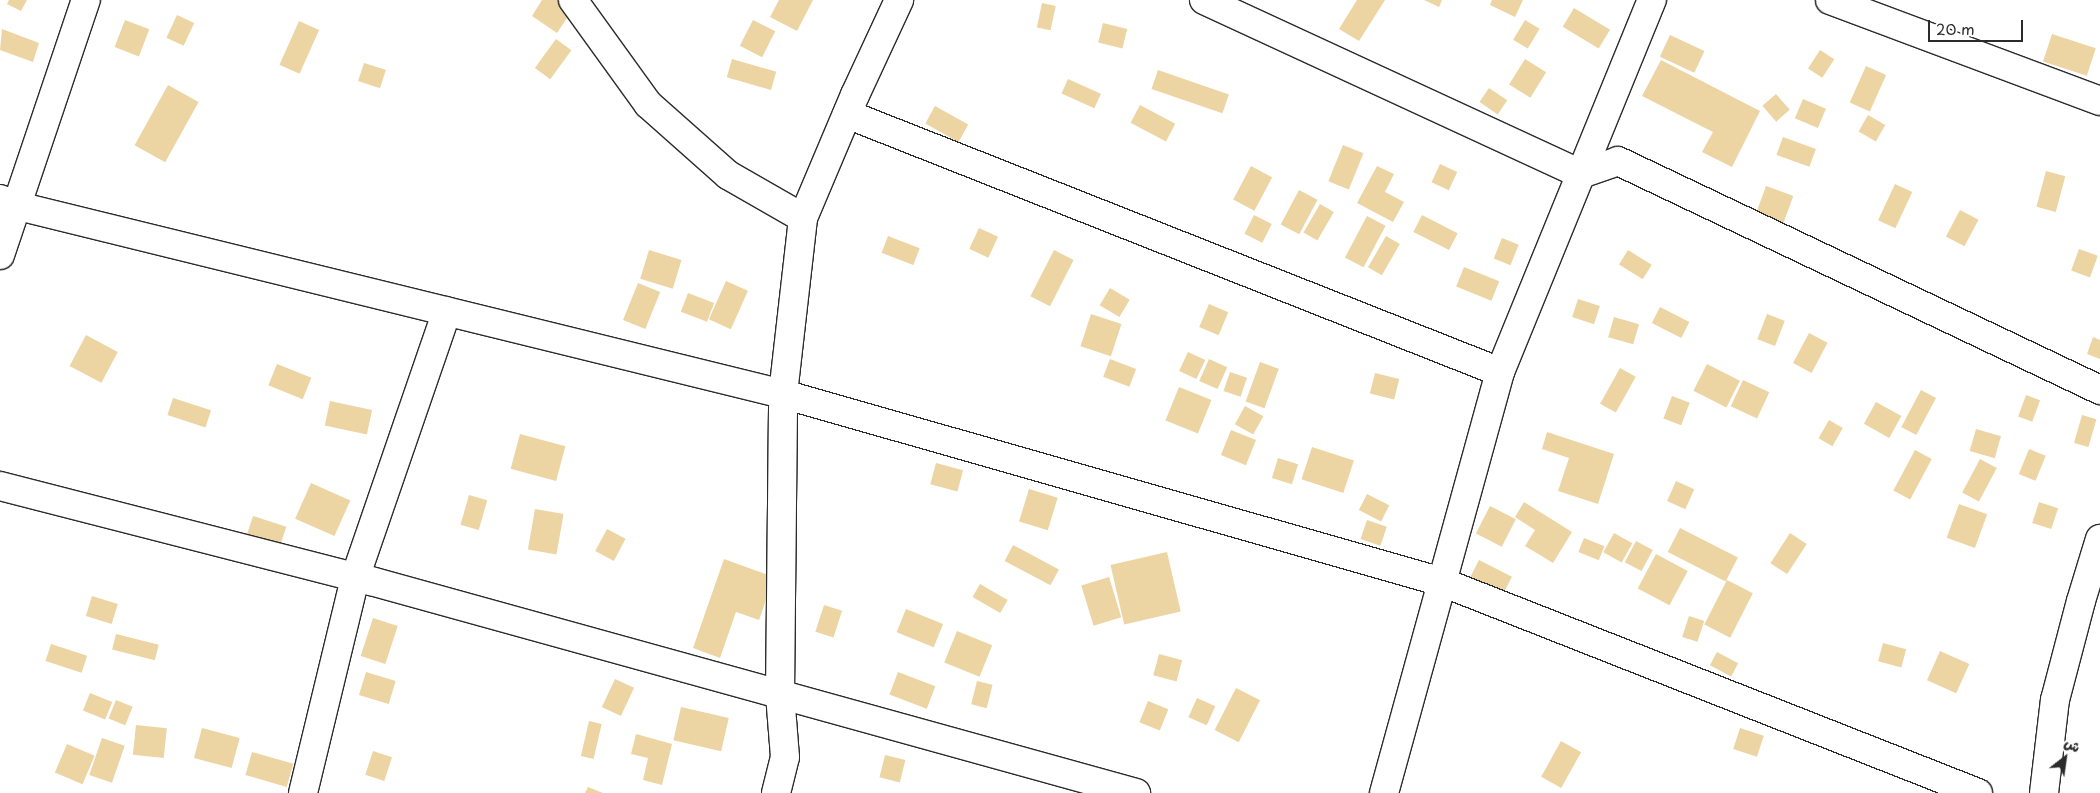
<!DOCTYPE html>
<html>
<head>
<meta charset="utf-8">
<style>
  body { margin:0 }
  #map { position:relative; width:2100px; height:793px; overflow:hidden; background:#fff; font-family:"Playpen Sans","Playpen Sans Arabic",sans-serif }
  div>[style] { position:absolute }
  .building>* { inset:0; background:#edd4a3; transform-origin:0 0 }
  .roads { filter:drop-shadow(1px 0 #2b2b2b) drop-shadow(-1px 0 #2b2b2b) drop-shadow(0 1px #2b2b2b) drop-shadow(0 -1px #2b2b2b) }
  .minor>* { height:28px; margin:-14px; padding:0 14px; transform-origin:14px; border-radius:14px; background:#fff }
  span { translate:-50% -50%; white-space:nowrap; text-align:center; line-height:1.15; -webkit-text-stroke:5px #fff; paint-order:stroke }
  .north { position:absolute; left:2040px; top:733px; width:50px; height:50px; -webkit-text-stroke:4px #fff; paint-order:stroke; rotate:30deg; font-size:14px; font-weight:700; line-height:20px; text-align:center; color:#2b2b2b }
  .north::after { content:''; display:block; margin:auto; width:18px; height:22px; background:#2b2b2b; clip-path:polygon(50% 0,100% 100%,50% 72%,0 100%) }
  .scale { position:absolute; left:1928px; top:20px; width:95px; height:22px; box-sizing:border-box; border:2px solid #2b2b2b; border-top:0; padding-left:6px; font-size:15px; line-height:18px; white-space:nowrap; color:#2b2b2b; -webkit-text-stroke:4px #fff; paint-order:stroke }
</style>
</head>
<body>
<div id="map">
  <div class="building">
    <div style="clip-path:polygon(9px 0,27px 0,21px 11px,7px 4px)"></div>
    <div style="clip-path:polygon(542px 0,560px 0,573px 9px,557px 33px,532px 16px)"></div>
    <div style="clip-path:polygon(779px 0,813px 0,797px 31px,770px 17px)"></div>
    <div style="clip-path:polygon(1357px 0,1385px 0,1359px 41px,1339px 29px)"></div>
    <div style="clip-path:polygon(1424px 0,1442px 0,1439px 7px)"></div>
    <div style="clip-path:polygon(1492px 0,1523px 0,1515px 17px,1490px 5px)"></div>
    <div style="left:1042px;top:3px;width:14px;height:25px;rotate:12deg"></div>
    <div style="left:1574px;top:8px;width:42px;height:22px;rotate:31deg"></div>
    <div style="left:177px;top:15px;width:19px;height:25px;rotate:25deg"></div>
    <div style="left:125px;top:20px;width:26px;height:29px;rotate:21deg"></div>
    <div style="left:753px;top:20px;width:25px;height:29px;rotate:27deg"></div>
    <div style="left:1525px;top:20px;width:17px;height:23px;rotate:31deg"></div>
    <div style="left:299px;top:21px;width:22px;height:48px;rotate:24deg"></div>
    <div style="left:1103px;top:23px;width:25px;height:20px;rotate:14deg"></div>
    <div style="clip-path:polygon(2px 29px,39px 43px,33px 62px,0 50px)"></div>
    <div style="left:2052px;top:34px;width:46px;height:29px;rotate:18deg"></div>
    <div style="left:1670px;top:35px;width:38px;height:24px;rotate:25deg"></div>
    <div style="left:556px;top:39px;width:19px;height:36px;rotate:36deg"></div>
    <div style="left:1820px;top:50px;width:17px;height:22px;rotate:33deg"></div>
    <div style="left:732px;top:59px;width:46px;height:19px;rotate:16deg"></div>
    <div style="left:1525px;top:59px;width:25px;height:30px;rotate:32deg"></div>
    <div style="clip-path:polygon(1661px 60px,1760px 111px,1732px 167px,1702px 152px,1713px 132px,1642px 96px)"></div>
    <div style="left:364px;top:63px;width:23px;height:19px;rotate:18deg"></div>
    <div style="left:1866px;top:66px;width:22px;height:40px;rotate:24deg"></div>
    <div style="left:1158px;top:70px;width:75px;height:20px;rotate:19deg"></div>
    <div style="left:1068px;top:79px;width:36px;height:16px;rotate:24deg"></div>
    <div style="left:168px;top:85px;width:35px;height:69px;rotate:29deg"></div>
    <div style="left:1489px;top:88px;width:22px;height:17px;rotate:34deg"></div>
    <div style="left:1776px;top:94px;width:21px;height:18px;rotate:49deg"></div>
    <div style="left:1803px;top:99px;width:25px;height:21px;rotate:23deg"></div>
    <div style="left:1140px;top:105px;width:40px;height:20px;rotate:28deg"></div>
    <div style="left:935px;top:106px;width:38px;height:20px;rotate:29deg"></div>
    <div style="left:1868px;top:115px;width:20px;height:19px;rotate:30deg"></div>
    <div style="left:1783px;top:137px;width:35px;height:19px;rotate:20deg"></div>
    <div style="left:1343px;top:145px;width:22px;height:39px;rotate:22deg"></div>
    <div style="left:1440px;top:164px;width:19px;height:20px;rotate:25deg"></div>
    <div style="left:1251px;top:166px;width:24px;height:38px;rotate:28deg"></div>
    <div style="clip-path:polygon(1377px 166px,1394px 174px,1385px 192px,1404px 202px,1393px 222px,1357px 203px)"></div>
    <div style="left:2046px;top:171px;width:20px;height:37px;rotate:15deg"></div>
    <div style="left:1895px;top:184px;width:19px;height:40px;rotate:25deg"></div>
    <div style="left:1766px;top:186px;width:29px;height:29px;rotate:20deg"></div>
    <div style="left:1299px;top:190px;width:21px;height:39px;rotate:28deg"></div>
    <div style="left:1320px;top:204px;width:16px;height:33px;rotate:30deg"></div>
    <div style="left:1960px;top:210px;width:21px;height:30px;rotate:28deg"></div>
    <div style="left:1254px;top:215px;width:20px;height:21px;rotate:27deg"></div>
    <div style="left:1422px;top:215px;width:40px;height:19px;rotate:27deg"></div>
    <div style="left:1367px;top:216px;width:21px;height:47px;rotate:28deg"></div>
    <div style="left:979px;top:228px;width:21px;height:23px;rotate:25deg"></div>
    <div style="left:888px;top:236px;width:34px;height:18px;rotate:21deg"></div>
    <div style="left:1386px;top:236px;width:16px;height:36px;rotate:30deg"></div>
    <div style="left:1502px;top:238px;width:18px;height:22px;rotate:22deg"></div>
    <div style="left:2079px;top:249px;width:20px;height:23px;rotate:20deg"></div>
    <div style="left:649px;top:250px;width:34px;height:30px;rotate:17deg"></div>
    <div style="left:1054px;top:250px;width:22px;height:52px;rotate:27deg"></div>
    <div style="left:1628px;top:250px;width:28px;height:17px;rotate:32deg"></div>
    <div style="left:1464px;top:267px;width:38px;height:21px;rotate:22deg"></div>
    <div style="left:726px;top:281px;width:24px;height:42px;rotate:24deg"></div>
    <div style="left:638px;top:283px;width:24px;height:40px;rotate:22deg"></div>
    <div style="left:1110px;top:288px;width:23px;height:20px;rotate:31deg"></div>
    <div style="left:688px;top:293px;width:28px;height:20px;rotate:21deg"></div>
    <div style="left:1578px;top:299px;width:23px;height:19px;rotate:18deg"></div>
    <div style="left:1209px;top:304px;width:21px;height:25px;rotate:23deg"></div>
    <div style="left:1660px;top:307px;width:33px;height:18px;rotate:27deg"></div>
    <div style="left:1091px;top:314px;width:32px;height:34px;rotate:18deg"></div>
    <div style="left:1767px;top:314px;width:19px;height:27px;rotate:21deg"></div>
    <div style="left:1614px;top:317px;width:26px;height:21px;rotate:16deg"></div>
    <div style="left:1809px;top:333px;width:21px;height:34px;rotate:28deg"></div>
    <div style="left:86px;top:335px;width:36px;height:35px;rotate:28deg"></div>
    <div style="clip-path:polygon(2093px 337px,2100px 340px,2100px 359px,2087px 354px)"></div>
    <div style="left:1188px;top:352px;width:19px;height:21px;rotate:25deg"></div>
    <div style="left:1110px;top:359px;width:28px;height:19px;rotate:21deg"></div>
    <div style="left:1209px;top:359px;width:20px;height:24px;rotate:24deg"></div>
    <div style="left:1260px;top:362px;width:20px;height:42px;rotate:20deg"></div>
    <div style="left:277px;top:364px;width:37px;height:23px;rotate:22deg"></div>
    <div style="left:1707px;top:364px;width:37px;height:30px;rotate:27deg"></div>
    <div style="left:1620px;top:368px;width:18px;height:41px;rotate:29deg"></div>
    <div style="left:1230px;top:372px;width:18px;height:20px;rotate:19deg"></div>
    <div style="left:1375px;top:373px;width:25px;height:21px;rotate:14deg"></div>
    <div style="left:1743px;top:380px;width:29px;height:29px;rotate:25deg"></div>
    <div style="left:1179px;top:387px;width:35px;height:36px;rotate:22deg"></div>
    <div style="left:1921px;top:390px;width:17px;height:42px;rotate:28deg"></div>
    <div style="left:2026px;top:395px;width:15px;height:23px;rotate:20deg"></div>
    <div style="left:1672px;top:396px;width:19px;height:24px;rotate:21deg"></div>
    <div style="left:173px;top:398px;width:40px;height:18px;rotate:18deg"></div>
    <div style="left:330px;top:401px;width:43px;height:25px;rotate:12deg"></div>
    <div style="left:1876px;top:402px;width:29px;height:25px;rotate:29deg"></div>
    <div style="left:1245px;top:406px;width:21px;height:21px;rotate:29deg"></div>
    <div style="left:2082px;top:415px;width:15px;height:29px;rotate:16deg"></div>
    <div style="left:1829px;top:420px;width:16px;height:21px;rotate:30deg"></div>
    <div style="left:1976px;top:429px;width:26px;height:23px;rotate:16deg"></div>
    <div style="left:1231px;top:430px;width:27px;height:27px;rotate:22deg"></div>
    <div style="clip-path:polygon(1547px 432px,1614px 454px,1598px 504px,1558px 491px,1569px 458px,1542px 449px)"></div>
    <div style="left:520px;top:434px;width:47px;height:36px;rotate:15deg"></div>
    <div style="left:1312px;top:447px;width:44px;height:34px;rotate:18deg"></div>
    <div style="left:2029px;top:449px;width:18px;height:27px;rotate:22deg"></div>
    <div style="left:1915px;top:450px;width:19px;height:46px;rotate:28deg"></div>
    <div style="left:1278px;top:458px;width:21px;height:21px;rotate:17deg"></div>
    <div style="left:1980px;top:459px;width:19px;height:38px;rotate:28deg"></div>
    <div style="left:936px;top:463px;width:28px;height:22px;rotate:15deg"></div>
    <div style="left:1676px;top:481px;width:20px;height:22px;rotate:24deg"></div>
    <div style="left:311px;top:483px;width:43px;height:39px;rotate:24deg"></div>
    <div style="left:1029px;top:489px;width:30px;height:34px;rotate:17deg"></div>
    <div style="left:1367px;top:494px;width:25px;height:18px;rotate:27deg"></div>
    <div style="left:469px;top:495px;width:19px;height:31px;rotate:16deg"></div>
    <div style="clip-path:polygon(1524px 502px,1572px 532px,1553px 563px,1525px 546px,1535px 530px,1515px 517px)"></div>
    <div style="left:2039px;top:502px;width:20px;height:22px;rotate:18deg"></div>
    <div style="left:1959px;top:504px;width:30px;height:36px;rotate:20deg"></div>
    <div style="left:1490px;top:506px;width:29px;height:31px;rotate:27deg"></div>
    <div style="left:535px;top:509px;width:29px;height:41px;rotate:10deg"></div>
    <div style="left:253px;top:516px;width:35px;height:21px;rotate:18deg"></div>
    <div style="left:1367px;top:520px;width:21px;height:20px;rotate:19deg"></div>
    <div style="left:1680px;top:528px;width:65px;height:27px;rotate:27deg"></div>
    <div style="left:607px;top:529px;width:21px;height:25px;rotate:28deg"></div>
    <div style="left:1614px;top:533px;width:21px;height:22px;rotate:29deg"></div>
    <div style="left:1790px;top:533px;width:20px;height:36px;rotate:33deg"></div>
    <div style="left:1584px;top:538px;width:22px;height:15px;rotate:22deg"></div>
    <div style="left:1636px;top:541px;width:19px;height:24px;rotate:28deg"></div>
    <div style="left:1013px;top:545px;width:52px;height:18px;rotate:28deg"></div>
    <div style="left:1167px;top:552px;width:61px;height:58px;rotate:77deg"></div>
    <div style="left:1656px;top:554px;width:36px;height:39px;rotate:28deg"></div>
    <div style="clip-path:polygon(724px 559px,774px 577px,759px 620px,736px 612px,720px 658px,693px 648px)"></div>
    <div style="left:1479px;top:560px;width:37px;height:27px;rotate:27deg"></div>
    <div style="left:1109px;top:577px;width:42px;height:29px;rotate:73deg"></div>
    <div style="left:1727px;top:580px;width:29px;height:50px;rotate:27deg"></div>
    <div style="left:980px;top:584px;width:32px;height:15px;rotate:30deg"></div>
    <div style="left:92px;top:596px;width:27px;height:21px;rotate:17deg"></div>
    <div style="left:824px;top:605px;width:19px;height:28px;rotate:18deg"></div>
    <div style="left:906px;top:609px;width:40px;height:25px;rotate:22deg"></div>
    <div style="left:1689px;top:616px;width:16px;height:22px;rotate:18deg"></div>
    <div style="left:373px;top:618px;width:26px;height:40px;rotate:18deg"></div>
    <div style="left:957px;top:631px;width:38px;height:34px;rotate:22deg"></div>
    <div style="left:116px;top:634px;width:44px;height:16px;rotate:14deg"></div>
    <div style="left:1883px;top:643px;width:24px;height:19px;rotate:15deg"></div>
    <div style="left:51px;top:644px;width:38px;height:18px;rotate:18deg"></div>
    <div style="left:1940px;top:651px;width:32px;height:32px;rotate:24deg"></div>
    <div style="left:1717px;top:652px;width:24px;height:15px;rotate:28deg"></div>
    <div style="left:1159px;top:654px;width:24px;height:22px;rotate:15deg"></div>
    <div style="left:366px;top:672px;width:31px;height:24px;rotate:17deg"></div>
    <div style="left:898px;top:672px;width:40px;height:24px;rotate:21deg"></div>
    <div style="left:615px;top:679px;width:21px;height:31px;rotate:25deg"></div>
    <div style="left:977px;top:681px;width:16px;height:24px;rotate:14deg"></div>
    <div style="left:1236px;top:688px;width:27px;height:47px;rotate:27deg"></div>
    <div style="left:90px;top:693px;width:24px;height:19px;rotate:22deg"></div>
    <div style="left:1197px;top:698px;width:20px;height:21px;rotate:24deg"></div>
    <div style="left:116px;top:700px;width:18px;height:20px;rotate:22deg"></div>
    <div style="left:1148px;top:701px;width:22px;height:23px;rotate:22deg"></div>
    <div style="left:681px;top:707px;width:49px;height:34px;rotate:13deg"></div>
    <div style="left:589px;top:721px;width:13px;height:36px;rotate:13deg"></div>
    <div style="left:136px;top:725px;width:31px;height:30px;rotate:6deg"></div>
    <div style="left:202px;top:728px;width:39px;height:31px;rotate:15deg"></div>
    <div style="left:1740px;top:728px;width:25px;height:22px;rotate:18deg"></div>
    <div style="clip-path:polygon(636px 734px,672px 744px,662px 785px,643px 780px,648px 758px,631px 754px)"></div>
    <div style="left:102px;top:738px;width:24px;height:39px;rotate:19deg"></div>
    <div style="left:1561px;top:741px;width:23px;height:41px;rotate:29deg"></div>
    <div style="left:67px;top:744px;width:30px;height:31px;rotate:23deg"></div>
    <div style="left:373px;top:751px;width:20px;height:25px;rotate:18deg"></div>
    <div style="left:252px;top:752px;width:43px;height:24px;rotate:16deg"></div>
    <div style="left:885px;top:755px;width:21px;height:23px;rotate:14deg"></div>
    <div style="clip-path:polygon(588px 787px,603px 793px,585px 793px)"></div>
  </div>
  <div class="roads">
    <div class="minor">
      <div style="left:573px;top:0;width:128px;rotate:54.2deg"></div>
      <div style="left:648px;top:104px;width:107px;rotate:41.6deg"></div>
      <div style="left:728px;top:175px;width:86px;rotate:29.8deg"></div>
      <div style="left:1204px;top:0;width:415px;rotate:24.8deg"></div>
      <div style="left:1581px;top:174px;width:39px;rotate:-19deg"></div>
      <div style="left:1618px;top:161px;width:534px;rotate:25.41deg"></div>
      <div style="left:1830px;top:0;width:288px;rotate:20.5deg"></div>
      <div style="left:847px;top:114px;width:702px;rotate:21.56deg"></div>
      <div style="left:0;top:199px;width:19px;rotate:21deg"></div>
      <div style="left:18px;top:206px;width:788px;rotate:13.81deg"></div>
      <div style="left:783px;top:394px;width:685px;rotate:15.92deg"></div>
      <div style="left:1442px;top:582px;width:576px;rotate:21.49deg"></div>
      <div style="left:0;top:255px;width:269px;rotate:-71.4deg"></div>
      <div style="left:0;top:486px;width:383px;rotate:14.4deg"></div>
      <div style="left:371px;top:581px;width:794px;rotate:15.49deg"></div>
      <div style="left:303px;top:793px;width:221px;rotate:-76.4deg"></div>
      <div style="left:355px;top:578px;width:282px;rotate:-71deg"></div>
      <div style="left:776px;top:793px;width:37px;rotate:-76deg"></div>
      <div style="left:785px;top:757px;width:62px;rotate:-94.6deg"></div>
      <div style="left:780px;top:695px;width:301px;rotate:-89.4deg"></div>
      <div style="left:783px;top:394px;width:177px;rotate:-83.5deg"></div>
      <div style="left:803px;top:218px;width:134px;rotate:-67.1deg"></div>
      <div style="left:855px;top:95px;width:105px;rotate:-65.1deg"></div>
      <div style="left:1384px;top:793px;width:437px;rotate:-74.6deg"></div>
      <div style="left:1500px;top:372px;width:402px;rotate:-67.8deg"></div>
      <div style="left:2044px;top:793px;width:94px;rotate:-83.3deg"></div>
      <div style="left:2055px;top:700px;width:102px;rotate:-75.3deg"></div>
      <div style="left:2081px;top:601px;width:65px;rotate:-73deg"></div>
    </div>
  </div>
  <div class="north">ش</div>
  <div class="scale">20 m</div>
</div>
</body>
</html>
